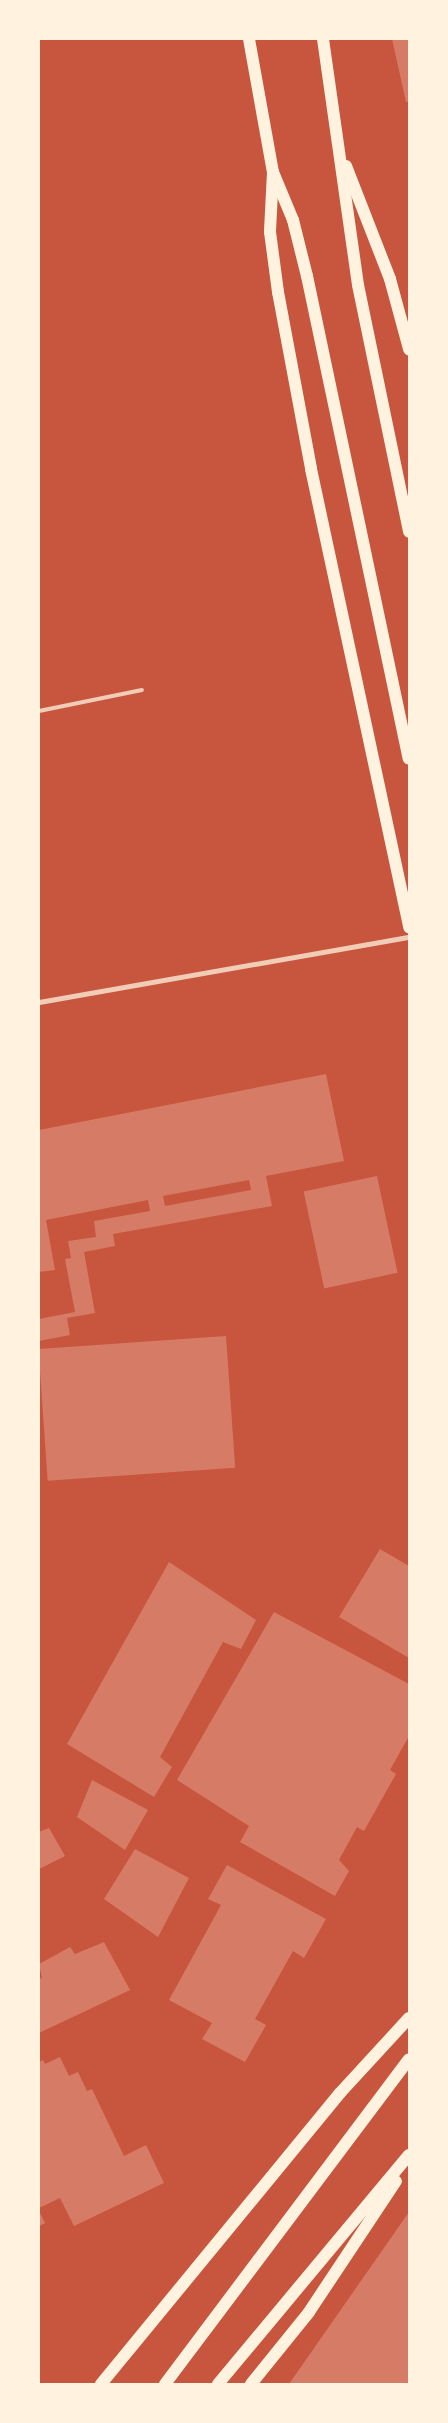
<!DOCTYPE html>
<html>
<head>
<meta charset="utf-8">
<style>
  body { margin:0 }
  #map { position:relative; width:448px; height:2423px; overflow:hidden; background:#c8553d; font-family:"Fira Sans",sans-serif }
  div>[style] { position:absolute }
  .building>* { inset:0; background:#d67c66; transform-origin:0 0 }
  .service>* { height:4px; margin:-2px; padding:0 2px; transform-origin:2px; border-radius:2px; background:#f1ccb7 }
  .minor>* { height:5px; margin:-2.5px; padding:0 2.5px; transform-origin:2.5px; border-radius:2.5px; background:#f1ccb7 }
  .primary>* { height:12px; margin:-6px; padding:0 6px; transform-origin:6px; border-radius:6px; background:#fff3e0 }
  span { translate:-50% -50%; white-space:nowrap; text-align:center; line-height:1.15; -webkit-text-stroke:4px #fff3e0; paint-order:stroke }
  .frame { position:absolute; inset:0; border:40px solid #fff3e0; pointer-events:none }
</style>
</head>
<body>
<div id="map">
  <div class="building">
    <div style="clip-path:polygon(392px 39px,409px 39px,409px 101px,406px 102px)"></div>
    <div style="clip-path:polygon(evenodd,326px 1074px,344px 1161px,266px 1176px,272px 1206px,113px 1234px,115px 1246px,84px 1252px,95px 1313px,67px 1318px,70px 1335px,39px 1341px,39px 1319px,75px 1312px,65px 1259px,71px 1258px,68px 1241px,96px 1237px,94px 1221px,150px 1211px,148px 1200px,46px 1220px,55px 1270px,39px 1272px,39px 1130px,326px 1074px,249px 1180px,251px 1190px,165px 1206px,163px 1196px,249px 1180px)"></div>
    <div style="left:377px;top:1176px;width:99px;height:75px;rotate:78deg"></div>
    <div style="left:226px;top:1336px;width:132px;height:188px;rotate:86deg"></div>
    <div style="clip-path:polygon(380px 1549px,409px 1566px,409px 1658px,339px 1617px)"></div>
    <div style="clip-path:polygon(169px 1562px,256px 1620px,241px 1649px,223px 1642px,160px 1757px,172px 1767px,154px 1797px,67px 1744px)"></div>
    <div style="clip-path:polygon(274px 1612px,409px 1684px,409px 1736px,390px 1770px,396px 1774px,364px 1831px,357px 1827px,339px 1860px,349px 1871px,335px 1896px,240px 1842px,249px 1826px,177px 1780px)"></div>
    <div style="clip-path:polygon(92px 1780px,148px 1810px,125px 1850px,77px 1817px)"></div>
    <div style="clip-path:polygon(49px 1828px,65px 1856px,39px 1869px,39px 1832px)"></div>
    <div style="clip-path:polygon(135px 1849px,189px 1878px,158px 1937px,104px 1899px)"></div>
    <div style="clip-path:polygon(227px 1865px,326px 1919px,304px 1958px,293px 1951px,255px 2019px,266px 2025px,245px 2062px,202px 2039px,212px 2023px,169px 2000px,221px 1905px,208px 1899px)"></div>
    <div style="clip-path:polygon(104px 1942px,130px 1990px,39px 2033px,39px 1979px,42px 1978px,39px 1964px,70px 1947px,75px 1954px)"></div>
    <div style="clip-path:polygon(60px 2057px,69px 2076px,78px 2072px,87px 2091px,92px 2089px,124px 2156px,146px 2145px,164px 2183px,74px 2226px,60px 2198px,39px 2208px,39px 2062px,43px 2060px,45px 2064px)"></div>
    <div style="clip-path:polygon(39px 2211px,45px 2223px,39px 2226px)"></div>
    <div style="clip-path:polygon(409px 2212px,409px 2384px,289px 2384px)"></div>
  </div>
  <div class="service">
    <div style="left:39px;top:711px;width:105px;rotate:-11.5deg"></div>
  </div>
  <div class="minor">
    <div style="left:39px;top:1002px;width:376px;rotate:-10deg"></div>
  </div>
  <div class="primary">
    <div style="left:249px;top:39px;width:135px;rotate:79.8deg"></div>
    <div style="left:273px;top:172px;width:52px;rotate:67.4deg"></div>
    <div style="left:293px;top:220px;width:58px;rotate:76deg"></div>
    <div style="left:307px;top:276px;width:493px;rotate:78.1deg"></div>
    <div style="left:323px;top:39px;width:248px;rotate:81.9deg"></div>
    <div style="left:358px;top:285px;width:252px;rotate:78.3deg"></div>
    <div style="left:346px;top:166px;width:121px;rotate:68.7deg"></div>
    <div style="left:390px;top:279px;width:73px;rotate:74.8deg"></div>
    <div style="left:273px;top:172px;width:60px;rotate:92.9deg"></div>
    <div style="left:270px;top:232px;width:61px;rotate:82.4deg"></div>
    <div style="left:278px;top:292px;width:180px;rotate:79.4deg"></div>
    <div style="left:311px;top:469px;width:469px;rotate:77.9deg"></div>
    <div style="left:101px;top:2384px;width:377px;rotate:-50.6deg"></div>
    <div style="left:340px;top:2093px;width:102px;rotate:-47.4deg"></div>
    <div style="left:165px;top:2384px;width:406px;rotate:-53.1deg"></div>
    <div style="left:218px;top:2384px;width:298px;rotate:-50.2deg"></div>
    <div style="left:251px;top:2384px;width:92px;rotate:-51.1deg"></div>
    <div style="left:309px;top:2312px;width:157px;rotate:-56.4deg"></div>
  </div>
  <div class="frame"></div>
</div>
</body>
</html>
